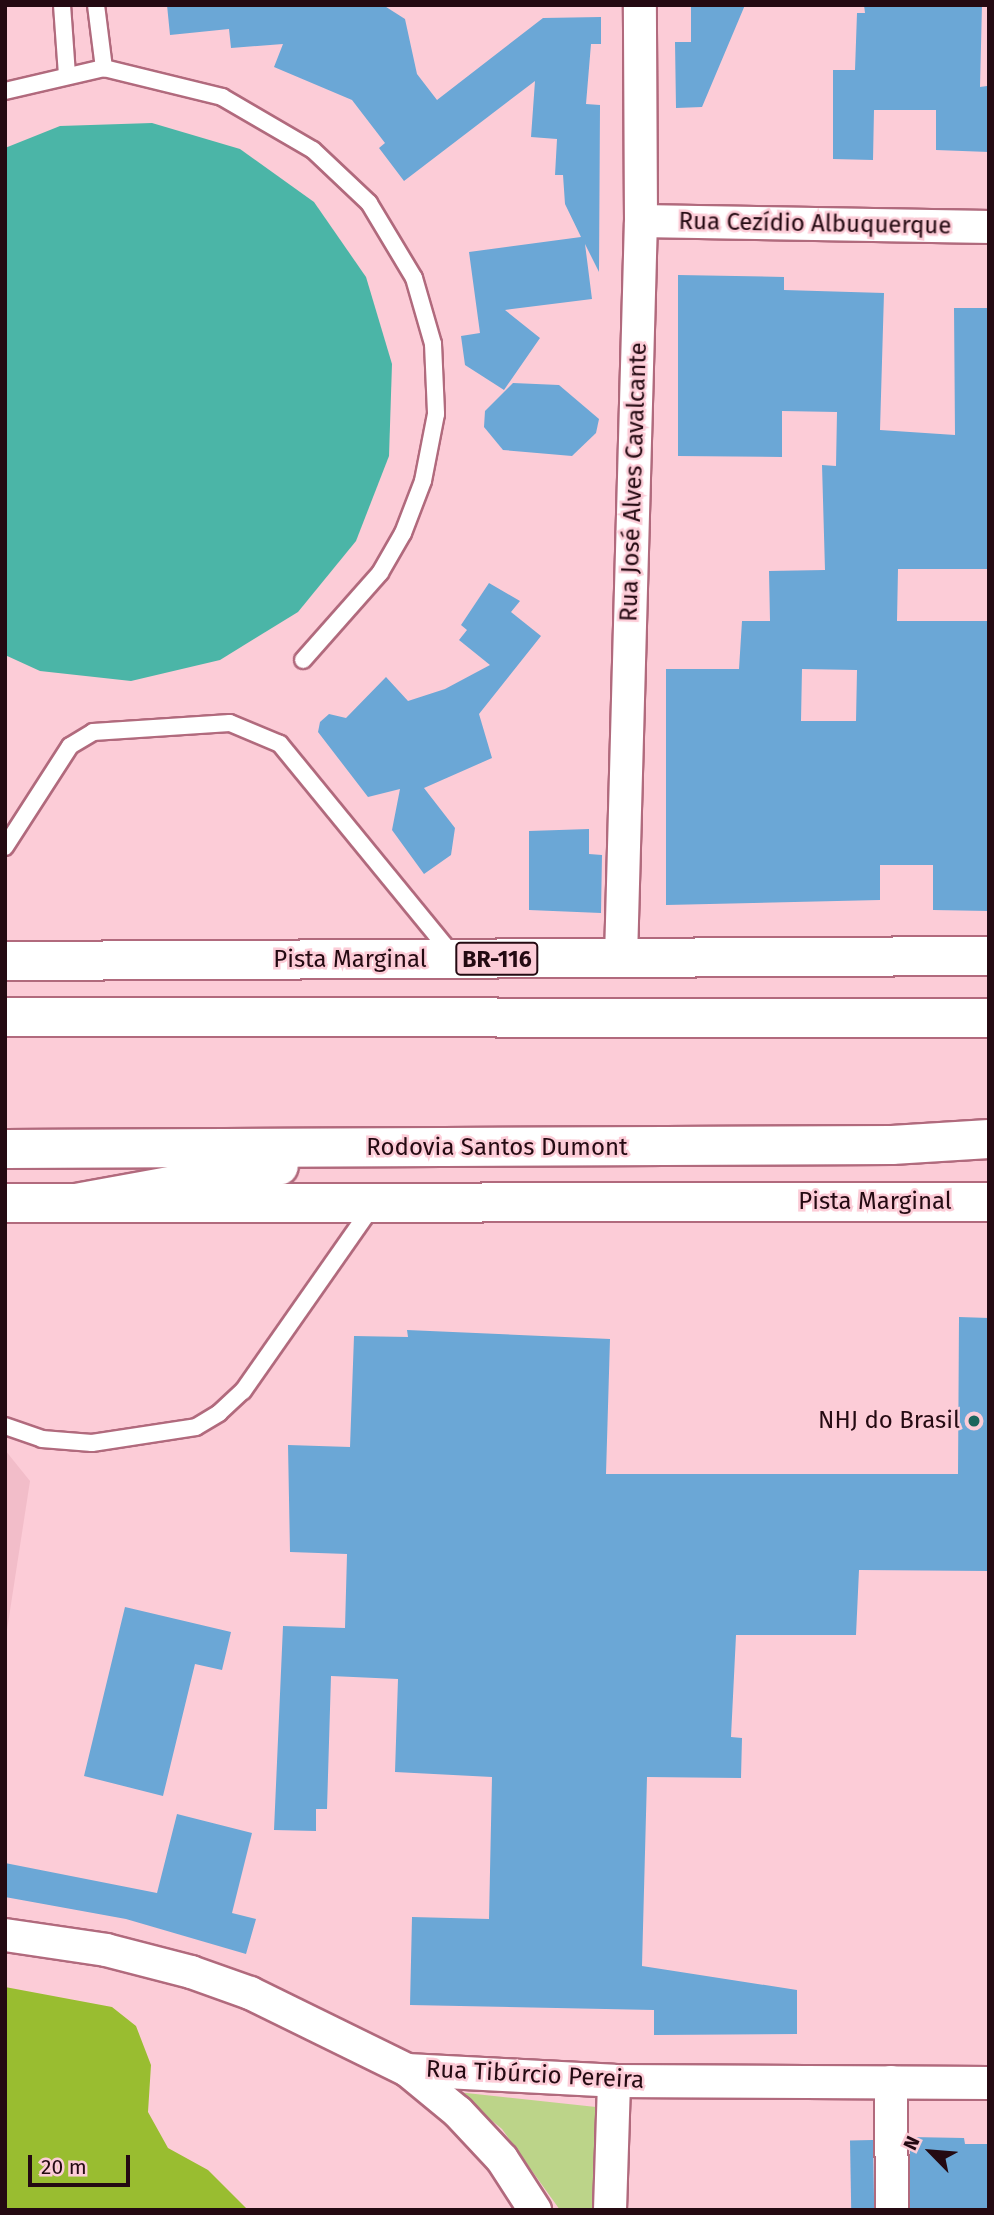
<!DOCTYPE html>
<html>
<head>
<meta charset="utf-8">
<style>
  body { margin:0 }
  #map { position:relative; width:994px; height:2215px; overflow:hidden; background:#fcccd7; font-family:"Fira Sans",sans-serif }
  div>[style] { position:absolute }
  .built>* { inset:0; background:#f2bdc9 }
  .green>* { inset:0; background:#bcd489 }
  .forest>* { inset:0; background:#99bd30 }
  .water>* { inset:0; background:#4bb5a7 }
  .building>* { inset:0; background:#6ba7d6; transform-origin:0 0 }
  .roads { filter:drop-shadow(2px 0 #b16a7d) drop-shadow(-2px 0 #b16a7d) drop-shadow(0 2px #b16a7d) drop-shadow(0 -2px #b16a7d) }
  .lane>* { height:16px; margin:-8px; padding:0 8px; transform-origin:8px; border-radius:8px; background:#fff }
  .street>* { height:32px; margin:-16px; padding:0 16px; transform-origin:16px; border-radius:16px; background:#fff }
  .primary>* { height:38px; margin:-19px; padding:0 19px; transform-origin:19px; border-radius:19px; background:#fff }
  .highway>* { height:38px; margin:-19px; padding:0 19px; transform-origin:19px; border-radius:19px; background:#fff }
  .dots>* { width:19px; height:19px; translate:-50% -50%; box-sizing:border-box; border:4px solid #fcccd7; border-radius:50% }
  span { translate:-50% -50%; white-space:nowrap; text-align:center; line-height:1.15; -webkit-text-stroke:5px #fcccd7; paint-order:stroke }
  .shield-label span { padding:2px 5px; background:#fcccd7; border:2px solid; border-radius:5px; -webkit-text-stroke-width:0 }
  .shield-label { font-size:23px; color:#240a12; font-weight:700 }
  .street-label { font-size:24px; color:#240a12 }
  .poi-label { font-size:24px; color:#240a12 }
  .right { translate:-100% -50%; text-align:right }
  .frame { position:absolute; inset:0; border:7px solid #240a12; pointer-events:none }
  .north { position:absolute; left:896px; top:2117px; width:70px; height:70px; -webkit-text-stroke:5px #fcccd7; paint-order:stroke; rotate:295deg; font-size:19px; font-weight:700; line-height:28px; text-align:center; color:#240a12 }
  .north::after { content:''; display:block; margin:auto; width:24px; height:32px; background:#240a12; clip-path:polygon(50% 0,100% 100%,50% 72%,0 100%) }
  .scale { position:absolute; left:28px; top:2155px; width:102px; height:32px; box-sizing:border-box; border:4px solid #240a12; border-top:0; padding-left:9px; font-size:21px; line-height:24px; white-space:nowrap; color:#240a12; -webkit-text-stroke:5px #fcccd7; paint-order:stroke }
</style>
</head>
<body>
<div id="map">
  <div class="built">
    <div style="clip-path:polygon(5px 1450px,30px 1481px,5px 1643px)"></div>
  </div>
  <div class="green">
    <div style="clip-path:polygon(457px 2092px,596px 2107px,597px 2210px,560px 2210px,502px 2129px)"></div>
  </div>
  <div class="forest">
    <div style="clip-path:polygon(5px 1987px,112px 2007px,136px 2026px,151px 2065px,148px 2112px,168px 2148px,208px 2170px,248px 2210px,5px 2210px)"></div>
  </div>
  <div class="water">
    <div style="clip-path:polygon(152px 123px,240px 149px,314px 202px,366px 277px,392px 364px,389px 456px,356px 541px,298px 612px,220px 660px,131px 681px,40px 671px,5px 655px,5px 148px,60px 126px)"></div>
  </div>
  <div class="building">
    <div style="clip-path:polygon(167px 5px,383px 5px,405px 19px,417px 74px,437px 100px,543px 18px,601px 17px,601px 44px,591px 44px,586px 104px,600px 105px,599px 272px,585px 244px,592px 299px,505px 310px,540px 338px,504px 390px,465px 365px,461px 336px,480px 333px,469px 252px,581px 237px,565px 204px,563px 175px,555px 175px,557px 139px,531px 137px,535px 81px,404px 181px,379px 148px,385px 143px,352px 100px,274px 67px,283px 44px,231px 48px,229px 29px,170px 35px)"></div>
    <div style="clip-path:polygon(691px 5px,745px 5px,702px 107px,676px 108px,675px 42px,691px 42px)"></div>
    <div style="clip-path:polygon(864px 5px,982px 5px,980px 87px,987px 86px,989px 152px,936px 150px,936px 110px,874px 110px,873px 160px,833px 159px,833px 70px,855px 70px,857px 13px,865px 13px)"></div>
    <div style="clip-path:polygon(evenodd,678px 275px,784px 277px,784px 290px,884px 293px,880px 430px,955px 435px,954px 308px,989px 308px,989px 569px,898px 569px,897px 621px,989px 621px,989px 911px,933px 910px,933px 865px,880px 865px,880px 900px,666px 905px,666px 669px,739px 669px,742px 621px,770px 621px,769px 571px,825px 570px,822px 465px,836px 466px,837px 412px,782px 411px,782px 457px,678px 456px,678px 275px,802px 669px,857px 670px,856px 721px,801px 721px,802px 669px)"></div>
    <div style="clip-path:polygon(513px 383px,559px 385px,599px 419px,596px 433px,572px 456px,503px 450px,484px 427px,485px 411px)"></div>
    <div style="clip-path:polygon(489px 583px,520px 601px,511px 612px,541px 636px,479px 714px,492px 758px,424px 788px,455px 828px,451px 855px,424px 874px,392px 830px,400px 789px,368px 797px,318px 732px,320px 722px,329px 714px,346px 718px,386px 677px,408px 701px,445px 689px,490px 665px,459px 640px,467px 630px,461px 625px)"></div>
    <div style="clip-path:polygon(589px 829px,589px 854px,602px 855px,601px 913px,529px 910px,529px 831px)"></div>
    <div style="clip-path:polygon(959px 1317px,989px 1318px,989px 1571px,859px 1570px,856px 1635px,736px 1635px,731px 1737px,742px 1738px,741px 1778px,647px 1777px,642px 1966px,797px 1990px,797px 2034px,654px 2035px,654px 2010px,410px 2005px,412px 1917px,489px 1919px,492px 1777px,395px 1772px,398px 1679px,331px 1676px,327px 1809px,316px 1809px,316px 1831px,274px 1830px,283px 1626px,345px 1628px,347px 1554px,290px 1552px,288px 1445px,350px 1447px,354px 1336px,408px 1337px,407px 1330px,610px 1339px,606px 1474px,958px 1474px)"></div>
    <div style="clip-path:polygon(125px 1607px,231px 1632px,222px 1670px,195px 1664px,163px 1796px,84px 1776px)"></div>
    <div style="clip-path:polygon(177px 1814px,252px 1833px,232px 1913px,256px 1919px,246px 1954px,126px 1919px,5px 1897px,5px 1863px,157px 1893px)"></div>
    <div style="clip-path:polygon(910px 2137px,964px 2138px,965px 2144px,989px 2144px,989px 2210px,910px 2210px)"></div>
    <div style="left:873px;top:2140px;width:70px;height:23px;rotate:89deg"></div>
  </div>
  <div class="roads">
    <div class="lane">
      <div style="left:62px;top:5px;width:69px;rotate:85.9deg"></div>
      <div style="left:96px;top:5px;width:64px;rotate:82.8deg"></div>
      <div style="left:5px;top:91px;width:102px;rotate:-13.1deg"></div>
      <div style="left:104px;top:68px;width:122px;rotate:13.8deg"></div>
      <div style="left:222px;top:97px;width:105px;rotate:30.2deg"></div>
      <div style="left:313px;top:150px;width:77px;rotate:43.4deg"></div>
      <div style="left:369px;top:203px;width:87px;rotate:59deg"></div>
      <div style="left:414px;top:278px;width:69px;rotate:73.9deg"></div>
      <div style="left:433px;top:344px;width:70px;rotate:87.5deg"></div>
      <div style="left:436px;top:414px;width:68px;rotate:101deg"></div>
      <div style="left:423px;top:481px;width:56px;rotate:111deg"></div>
      <div style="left:403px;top:533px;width:46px;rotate:119.9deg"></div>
      <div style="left:380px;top:573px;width:116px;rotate:131.5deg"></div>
      <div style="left:5px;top:847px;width:120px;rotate:-57.2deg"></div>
      <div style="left:70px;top:746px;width:27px;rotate:-31deg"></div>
      <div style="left:93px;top:732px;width:137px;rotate:-3.8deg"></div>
      <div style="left:230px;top:723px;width:54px;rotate:22.8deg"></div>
      <div style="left:280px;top:744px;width:273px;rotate:50.7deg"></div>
      <div style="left:5px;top:1426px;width:39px;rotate:19deg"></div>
      <div style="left:42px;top:1439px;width:50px;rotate:4.6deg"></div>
      <div style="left:92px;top:1443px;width:105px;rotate:-8.7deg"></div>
      <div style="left:196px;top:1427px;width:27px;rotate:-31deg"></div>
      <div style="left:219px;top:1413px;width:33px;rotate:-43deg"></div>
      <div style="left:243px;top:1391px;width:227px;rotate:-55deg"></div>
    </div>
    <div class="street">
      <div style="left:641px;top:221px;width:348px;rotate:1deg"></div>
      <div style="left:621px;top:958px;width:737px;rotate:-88.45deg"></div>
      <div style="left:641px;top:221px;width:216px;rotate:-90.3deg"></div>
      <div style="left:5px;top:1935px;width:102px;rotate:8.4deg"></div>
      <div style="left:106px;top:1950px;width:88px;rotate:14.5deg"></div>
      <div style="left:191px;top:1972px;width:63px;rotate:19.6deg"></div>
      <div style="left:250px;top:1993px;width:175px;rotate:26.1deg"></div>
      <div style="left:407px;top:2070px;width:207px;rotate:3deg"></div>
      <div style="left:614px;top:2081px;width:375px;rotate:0.3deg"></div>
      <div style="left:407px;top:2070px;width:66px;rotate:39.5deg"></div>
      <div style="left:458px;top:2112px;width:64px;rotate:46.9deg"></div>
      <div style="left:502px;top:2159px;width:61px;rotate:57.1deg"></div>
      <div style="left:891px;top:2082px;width:128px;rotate:89.6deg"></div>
      <div style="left:610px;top:2210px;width:129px;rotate:-88.2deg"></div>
    </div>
    <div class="primary">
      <div style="left:5px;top:961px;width:984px;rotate:-0.29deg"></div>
      <div style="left:5px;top:1203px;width:984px;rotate:-0.06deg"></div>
    </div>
    <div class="highway">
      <div style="left:5px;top:1017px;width:984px;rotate:0.06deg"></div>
      <div style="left:5px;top:1149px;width:887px;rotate:-0.26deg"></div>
      <div style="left:892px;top:1145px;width:97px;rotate:-3.5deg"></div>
      <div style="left:81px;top:1202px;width:201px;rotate:-10.3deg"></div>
    </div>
  </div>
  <div class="dots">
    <div style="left:974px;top:1421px;background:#1b655c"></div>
  </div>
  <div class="shield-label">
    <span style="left:497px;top:959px">BR-116</span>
  </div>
  <div class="street-label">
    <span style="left:815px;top:224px;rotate:1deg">Rua Cezídio Albuquerque</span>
    <span style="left:634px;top:482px;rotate:-88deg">Rua José Alves Cavalcante</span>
    <span style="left:350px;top:960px">Pista Marginal</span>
    <span style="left:497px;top:1148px">Rodovia Santos Dumont</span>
    <span style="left:875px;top:1202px">Pista Marginal</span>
    <span style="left:535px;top:2075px;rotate:3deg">Rua Tibúrcio Pereira</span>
  </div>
  <div class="poi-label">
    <span class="right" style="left:960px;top:1421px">NHJ do Brasil</span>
  </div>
  <div class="frame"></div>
  <div class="north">N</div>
  <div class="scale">20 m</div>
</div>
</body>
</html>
